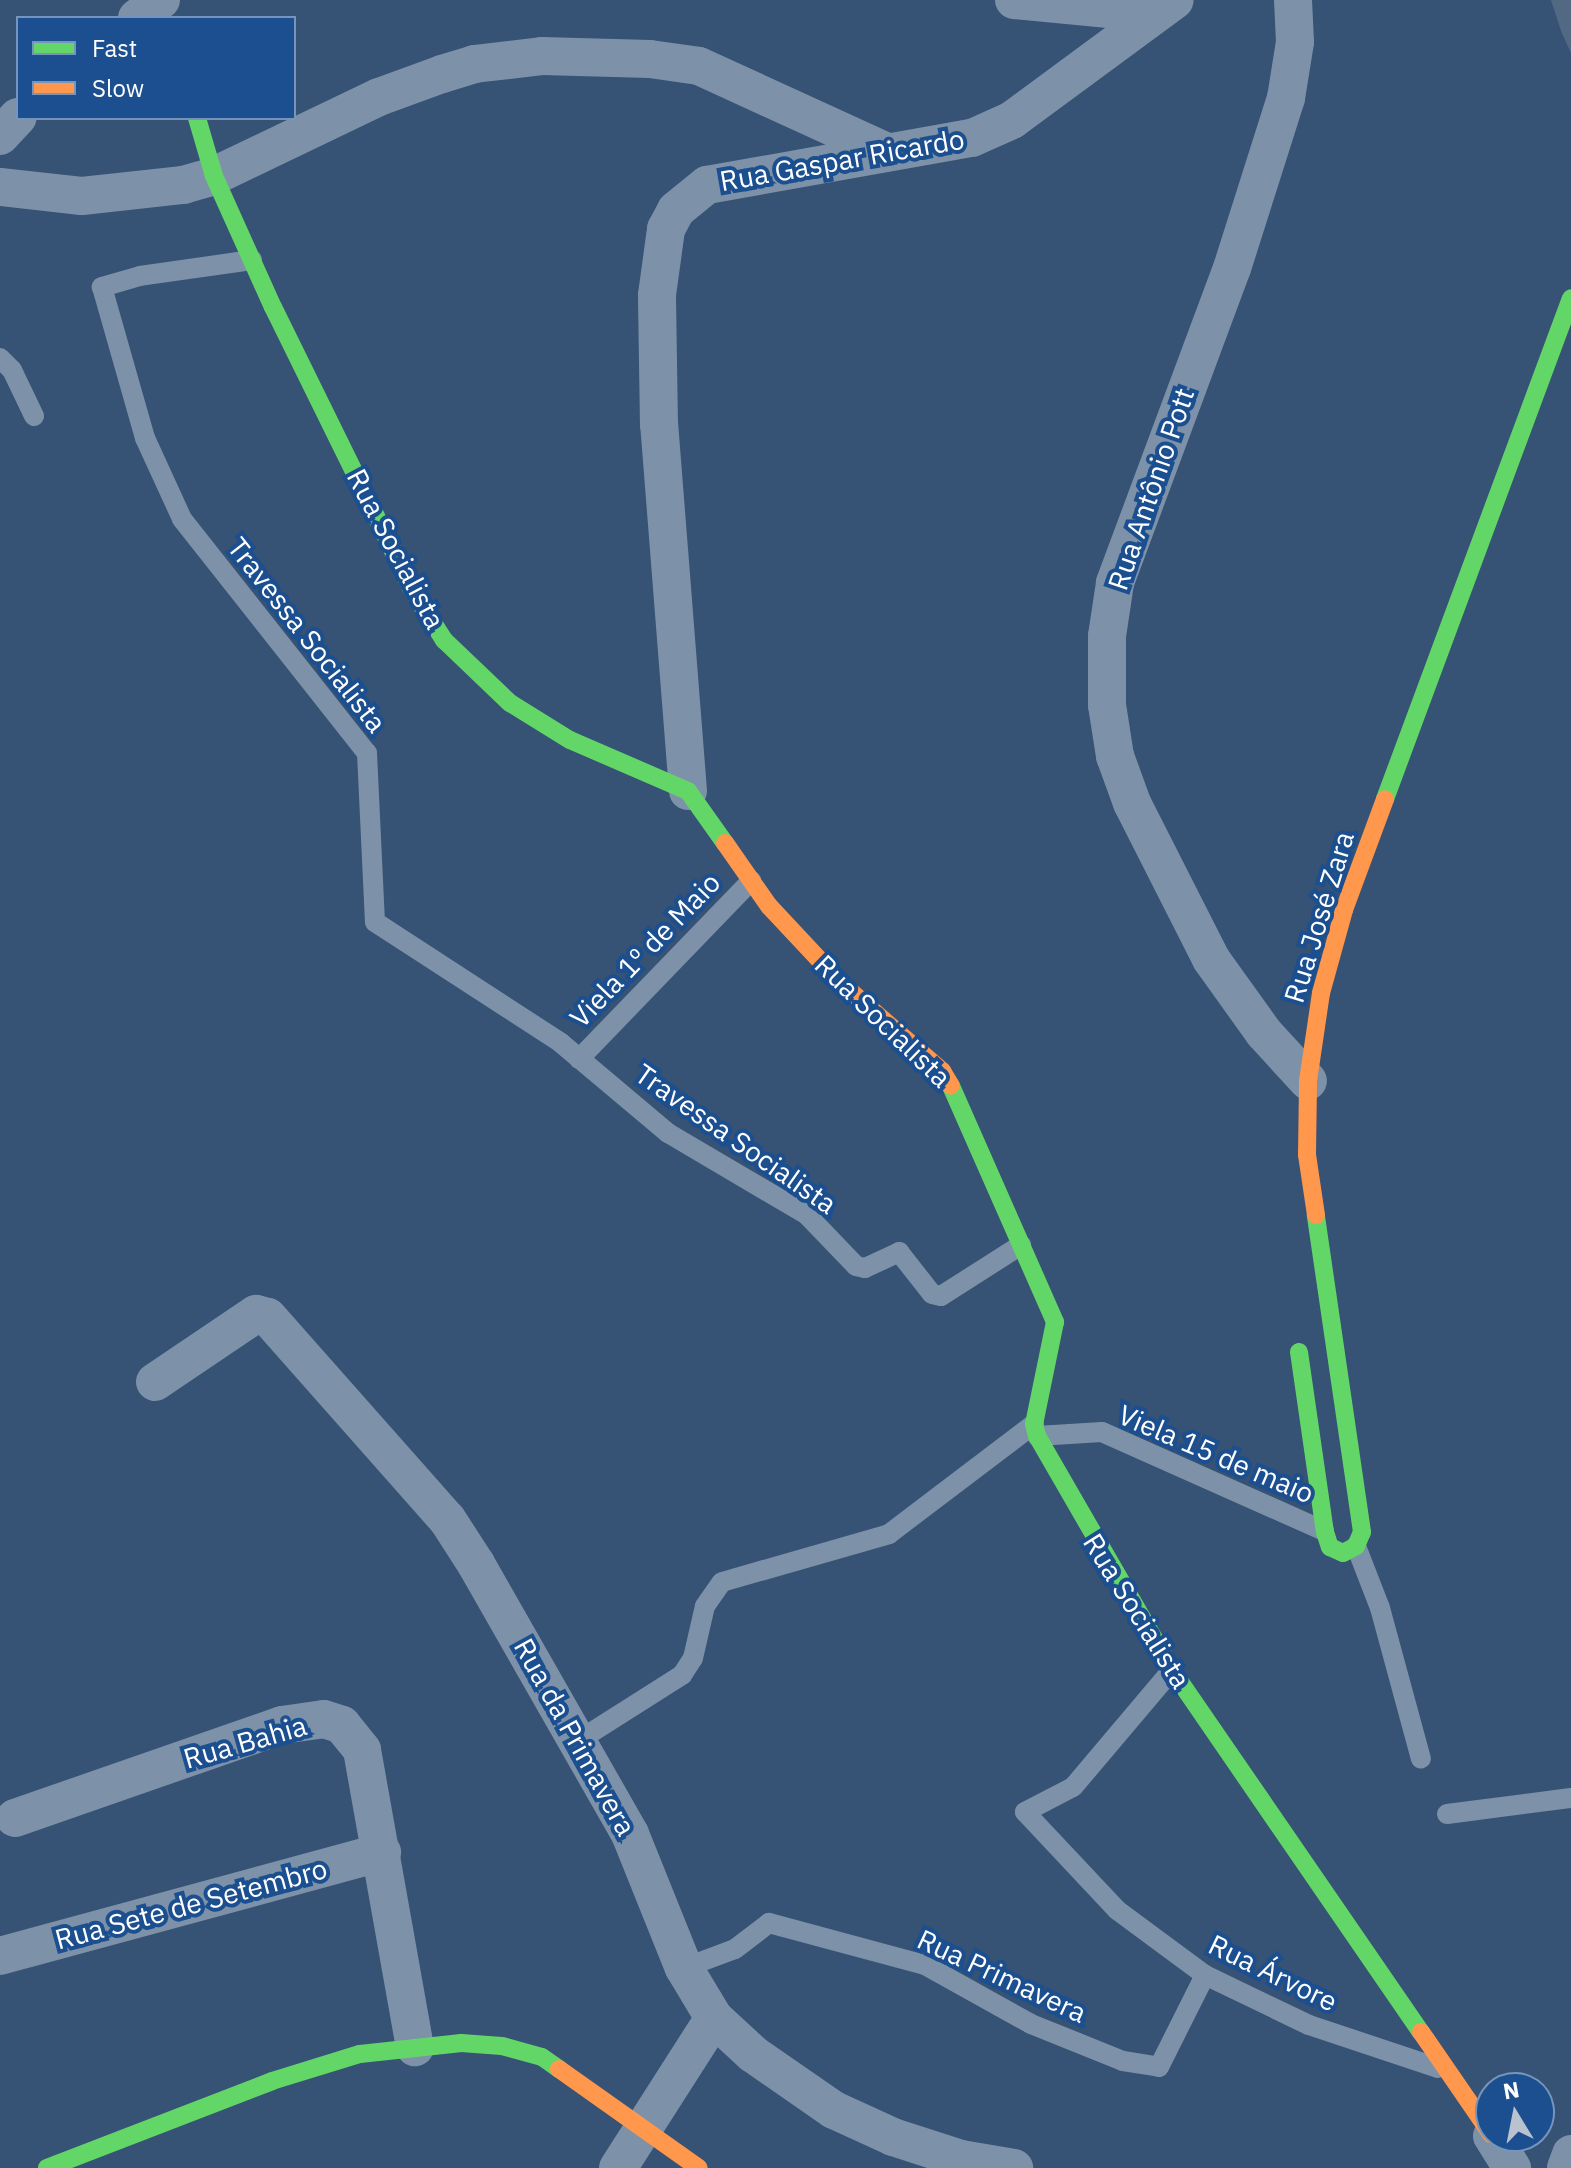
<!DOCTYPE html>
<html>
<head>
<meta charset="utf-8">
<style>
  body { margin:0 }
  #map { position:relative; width:1571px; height:2168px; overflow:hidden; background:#365274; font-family:"IBM Plex Sans",sans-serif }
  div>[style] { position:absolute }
  .building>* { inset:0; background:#526984 }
  .lane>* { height:20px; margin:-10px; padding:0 10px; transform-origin:10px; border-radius:10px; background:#7d92a8 }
  .street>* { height:38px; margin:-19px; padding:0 19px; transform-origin:19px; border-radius:19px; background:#7d92a8 }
  .fast>* { height:18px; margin:-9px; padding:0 9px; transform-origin:9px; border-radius:9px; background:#63d668 }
  .slow>* { height:18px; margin:-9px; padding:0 9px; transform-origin:9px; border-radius:9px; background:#ff974d }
  span { translate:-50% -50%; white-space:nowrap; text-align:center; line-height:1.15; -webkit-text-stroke:8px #1b4f8f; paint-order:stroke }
  .street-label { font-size:28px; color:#fff }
  .legend { position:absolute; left:16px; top:16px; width:280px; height:104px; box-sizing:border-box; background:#1b4f8f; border:2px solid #7695bc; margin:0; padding:10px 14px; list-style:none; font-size:24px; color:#fff }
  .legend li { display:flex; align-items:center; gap:16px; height:40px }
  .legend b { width:40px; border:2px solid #7695bc }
  .north { position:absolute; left:1475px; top:2072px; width:80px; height:80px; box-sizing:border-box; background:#1b4f8f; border:2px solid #7695bc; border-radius:50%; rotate:350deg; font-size:22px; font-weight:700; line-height:32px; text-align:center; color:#fff }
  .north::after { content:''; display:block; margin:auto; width:28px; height:36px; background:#b9c2ce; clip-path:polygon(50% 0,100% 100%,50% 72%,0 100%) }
</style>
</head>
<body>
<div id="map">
  <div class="building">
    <div style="clip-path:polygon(1551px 0,1571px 0,1571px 53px,1561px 31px)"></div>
  </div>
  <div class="lane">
    <div style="left:252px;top:260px;width:113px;rotate:171.9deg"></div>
    <div style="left:140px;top:276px;width:40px;rotate:164deg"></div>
    <div style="left:102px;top:287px;width:157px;rotate:74.1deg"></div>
    <div style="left:145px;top:438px;width:89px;rotate:65.4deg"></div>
    <div style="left:182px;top:519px;width:298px;rotate:51.7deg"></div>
    <div style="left:367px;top:753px;width:169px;rotate:87.3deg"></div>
    <div style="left:375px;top:922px;width:222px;rotate:33deg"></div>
    <div style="left:561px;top:1043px;width:140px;rotate:40.1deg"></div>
    <div style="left:668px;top:1133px;width:161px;rotate:30.5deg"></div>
    <div style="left:807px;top:1215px;width:71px;rotate:46.1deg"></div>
    <div style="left:856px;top:1266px;width:9px;rotate:13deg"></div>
    <div style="left:865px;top:1268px;width:38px;rotate:-25deg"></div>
    <div style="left:899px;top:1252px;width:53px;rotate:51.8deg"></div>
    <div style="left:932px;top:1294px;width:9px;rotate:13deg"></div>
    <div style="left:941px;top:1296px;width:95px;rotate:-32.5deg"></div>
    <div style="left:0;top:358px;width:17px;rotate:45deg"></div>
    <div style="left:12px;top:370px;width:51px;rotate:64.4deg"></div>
    <div style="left:579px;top:1059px;width:248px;rotate:-46deg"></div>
    <div style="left:1037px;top:1436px;width:65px;rotate:-3.5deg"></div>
    <div style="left:1102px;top:1432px;width:243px;rotate:24deg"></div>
    <div style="left:1356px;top:1546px;width:66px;rotate:68.8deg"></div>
    <div style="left:1380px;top:1608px;width:156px;rotate:74.8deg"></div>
    <div style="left:1172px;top:1670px;width:153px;rotate:130.2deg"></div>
    <div style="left:1073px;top:1787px;width:54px;rotate:152.5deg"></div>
    <div style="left:1025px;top:1812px;width:134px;rotate:46.8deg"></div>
    <div style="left:1117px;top:1910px;width:109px;rotate:36.5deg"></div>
    <div style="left:1205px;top:1975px;width:115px;rotate:25.7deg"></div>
    <div style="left:1309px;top:2025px;width:136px;rotate:18.4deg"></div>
    <div style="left:581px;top:1739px;width:120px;rotate:-32.4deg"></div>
    <div style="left:682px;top:1675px;width:20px;rotate:-57deg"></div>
    <div style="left:693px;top:1658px;width:53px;rotate:-77deg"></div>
    <div style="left:705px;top:1606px;width:29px;rotate:-55deg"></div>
    <div style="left:722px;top:1582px;width:174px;rotate:-16deg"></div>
    <div style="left:889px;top:1534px;width:182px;rotate:-37.2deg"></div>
    <div style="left:1447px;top:1814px;width:125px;rotate:-7.4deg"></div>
    <div style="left:684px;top:1968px;width:54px;rotate:-20.4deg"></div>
    <div style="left:735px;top:1949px;width:43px;rotate:-37.4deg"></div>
    <div style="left:769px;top:1923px;width:162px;rotate:15.1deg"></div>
    <div style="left:925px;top:1965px;width:121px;rotate:29.1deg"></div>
    <div style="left:1031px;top:2024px;width:99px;rotate:21.9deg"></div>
    <div style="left:1123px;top:2061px;width:36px;rotate:9deg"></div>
    <div style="left:1159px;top:2067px;width:103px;rotate:-63.4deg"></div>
  </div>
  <div class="street">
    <div style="left:1014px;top:0;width:137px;rotate:5.5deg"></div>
    <div style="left:1293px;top:0;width:42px;rotate:87.3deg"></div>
    <div style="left:1295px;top:42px;width:57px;rotate:99.1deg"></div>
    <div style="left:1286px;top:98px;width:178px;rotate:107.6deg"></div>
    <div style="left:1232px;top:268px;width:336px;rotate:110.4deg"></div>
    <div style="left:1115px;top:583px;width:54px;rotate:98.6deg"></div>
    <div style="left:1107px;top:636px;width:69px;rotate:90deg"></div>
    <div style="left:1107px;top:705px;width:52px;rotate:81.1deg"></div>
    <div style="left:1115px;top:756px;width:50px;rotate:70.1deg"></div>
    <div style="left:1132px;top:803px;width:175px;rotate:63.1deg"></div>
    <div style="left:1211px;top:959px;width:91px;rotate:54.4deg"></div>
    <div style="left:1264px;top:1033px;width:65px;rotate:47.5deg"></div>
    <div style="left:137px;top:18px;width:30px;rotate:-37deg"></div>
    <div style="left:0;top:136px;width:26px;rotate:-47deg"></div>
    <div style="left:0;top:187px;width:82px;rotate:6.3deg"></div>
    <div style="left:82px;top:196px;width:102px;rotate:-6.2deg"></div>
    <div style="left:183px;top:185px;width:32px;rotate:-16deg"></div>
    <div style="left:214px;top:176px;width:183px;rotate:-25.6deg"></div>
    <div style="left:379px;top:97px;width:67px;rotate:-20.1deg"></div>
    <div style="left:442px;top:74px;width:34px;rotate:-17deg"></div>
    <div style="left:474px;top:64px;width:68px;rotate:-6.7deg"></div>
    <div style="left:542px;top:56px;width:108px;rotate:1.6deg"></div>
    <div style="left:650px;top:59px;width:49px;rotate:8.1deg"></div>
    <div style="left:699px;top:66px;width:205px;rotate:24.6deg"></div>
    <div style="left:688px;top:791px;width:367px;rotate:-94.5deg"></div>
    <div style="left:659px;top:425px;width:130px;rotate:-90.9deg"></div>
    <div style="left:657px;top:295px;width:67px;rotate:-82.2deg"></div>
    <div style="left:666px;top:229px;width:21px;rotate:-62deg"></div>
    <div style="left:676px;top:210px;width:40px;rotate:-39deg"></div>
    <div style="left:707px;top:185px;width:269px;rotate:-10.1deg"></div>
    <div style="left:972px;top:138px;width:44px;rotate:-24.2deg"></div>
    <div style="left:1012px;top:120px;width:202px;rotate:-36.4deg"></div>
    <div style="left:155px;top:1382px;width:122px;rotate:-34deg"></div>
    <div style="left:256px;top:1314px;width:12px;rotate:14deg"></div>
    <div style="left:268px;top:1317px;width:270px;rotate:48.5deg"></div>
    <div style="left:447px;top:1519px;width:54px;rotate:57.2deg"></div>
    <div style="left:476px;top:1564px;width:311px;rotate:60.3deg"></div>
    <div style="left:630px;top:1834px;width:144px;rotate:68.1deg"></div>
    <div style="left:684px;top:1968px;width:58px;rotate:59deg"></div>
    <div style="left:714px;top:2018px;width:53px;rotate:42.7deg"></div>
    <div style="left:753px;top:2054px;width:98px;rotate:34.7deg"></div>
    <div style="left:834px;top:2110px;width:65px;rotate:24.6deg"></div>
    <div style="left:893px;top:2137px;width:71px;rotate:17.9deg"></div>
    <div style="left:961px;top:2159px;width:54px;rotate:9.6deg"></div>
    <div style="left:15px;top:1818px;width:283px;rotate:-19.2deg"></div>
    <div style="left:282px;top:1725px;width:42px;rotate:-8.1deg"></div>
    <div style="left:324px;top:1719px;width:19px;rotate:18deg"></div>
    <div style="left:342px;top:1725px;width:32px;rotate:51deg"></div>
    <div style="left:362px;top:1750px;width:302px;rotate:79.9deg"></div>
    <div style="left:0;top:1956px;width:396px;rotate:-15.2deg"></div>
    <div style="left:1492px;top:2136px;width:38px;rotate:58deg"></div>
    <div style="left:618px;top:2168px;width:178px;rotate:-57.4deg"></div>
    <div style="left:1566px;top:2168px;width:15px;rotate:-70deg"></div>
  </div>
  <div class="fast">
    <div style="left:197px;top:118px;width:60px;rotate:73.7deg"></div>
    <div style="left:214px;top:176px;width:144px;rotate:65.8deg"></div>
    <div style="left:273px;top:307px;width:313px;rotate:63.8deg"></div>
    <div style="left:411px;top:588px;width:62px;rotate:57.6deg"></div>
    <div style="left:444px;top:640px;width:91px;rotate:43.7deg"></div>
    <div style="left:510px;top:703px;width:70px;rotate:31.7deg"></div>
    <div style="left:570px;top:740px;width:129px;rotate:23.4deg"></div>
    <div style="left:688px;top:791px;width:64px;rotate:54.6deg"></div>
    <div style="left:1385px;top:799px;width:534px;rotate:-69.63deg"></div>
    <div style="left:951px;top:1086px;width:258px;rotate:66.2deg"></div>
    <div style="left:1055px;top:1322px;width:104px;rotate:101.6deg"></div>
    <div style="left:1034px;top:1424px;width:12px;rotate:76deg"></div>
    <div style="left:1037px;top:1436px;width:270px;rotate:60deg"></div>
    <div style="left:1172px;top:1670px;width:439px;rotate:55.5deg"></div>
    <div style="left:1299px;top:1352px;width:182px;rotate:81.8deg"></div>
    <div style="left:1325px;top:1532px;width:16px;rotate:72deg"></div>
    <div style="left:1330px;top:1547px;width:14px;rotate:25deg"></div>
    <div style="left:1343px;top:1553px;width:15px;rotate:-28deg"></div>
    <div style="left:1356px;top:1546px;width:15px;rotate:-67deg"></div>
    <div style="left:1362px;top:1532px;width:320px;rotate:-98.3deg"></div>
    <div style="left:47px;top:2168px;width:241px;rotate:-21.1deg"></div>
    <div style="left:272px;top:2081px;width:92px;rotate:-17.1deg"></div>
    <div style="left:360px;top:2054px;width:102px;rotate:-6.2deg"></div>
    <div style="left:461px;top:2043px;width:41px;rotate:4.2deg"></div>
    <div style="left:502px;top:2046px;width:41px;rotate:15.4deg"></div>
    <div style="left:542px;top:2057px;width:21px;rotate:35deg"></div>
  </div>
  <div class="slow">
    <div style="left:725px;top:843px;width:77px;rotate:55.1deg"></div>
    <div style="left:769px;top:906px;width:107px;rotate:46.9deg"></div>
    <div style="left:842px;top:984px;width:133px;rotate:41deg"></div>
    <div style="left:942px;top:1071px;width:17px;rotate:59deg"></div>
    <div style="left:1316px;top:1215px;width:61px;rotate:-98.5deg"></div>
    <div style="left:1307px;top:1155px;width:74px;rotate:-89.2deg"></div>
    <div style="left:1308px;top:1081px;width:89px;rotate:-81.6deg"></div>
    <div style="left:1321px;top:993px;width:86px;rotate:-74.5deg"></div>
    <div style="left:1344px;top:910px;width:118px;rotate:-69.7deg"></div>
    <div style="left:1421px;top:2032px;width:124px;rotate:55.5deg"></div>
    <div style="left:559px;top:2069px;width:171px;rotate:35.3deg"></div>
  </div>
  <div class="street-label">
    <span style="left:842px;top:160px;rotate:-10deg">Rua Gaspar Ricardo</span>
    <span style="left:1151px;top:489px;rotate:-71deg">Rua Antônio Pott</span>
    <span style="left:396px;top:549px;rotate:62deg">Rua Socialista</span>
    <span style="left:307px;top:635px;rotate:52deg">Travessa Socialista</span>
    <span style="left:1319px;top:917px;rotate:-73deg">Rua José Zara</span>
    <span style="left:645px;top:950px;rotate:-46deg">Viela 1º de Maio</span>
    <span style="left:883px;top:1021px;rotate:44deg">Rua Socialista</span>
    <span style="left:736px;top:1139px;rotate:35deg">Travessa Socialista</span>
    <span style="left:1216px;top:1454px;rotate:23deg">Viela 15 de maio</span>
    <span style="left:1137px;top:1611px;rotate:58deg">Rua Socialista</span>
    <span style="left:575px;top:1737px;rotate:61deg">Rua da Primavera</span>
    <span style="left:245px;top:1742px;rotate:-16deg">Rua Bahia</span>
    <span style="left:191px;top:1904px;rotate:-15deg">Rua Sete de Setembro</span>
    <span style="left:1273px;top:1973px;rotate:26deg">Rua Árvore</span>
    <span style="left:1002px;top:1976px;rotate:25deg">Rua Primavera</span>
  </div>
  <ul class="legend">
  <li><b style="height:10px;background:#63d668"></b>Fast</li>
  <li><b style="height:10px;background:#ff974d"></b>Slow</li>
  </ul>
  <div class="north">N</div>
</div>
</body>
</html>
